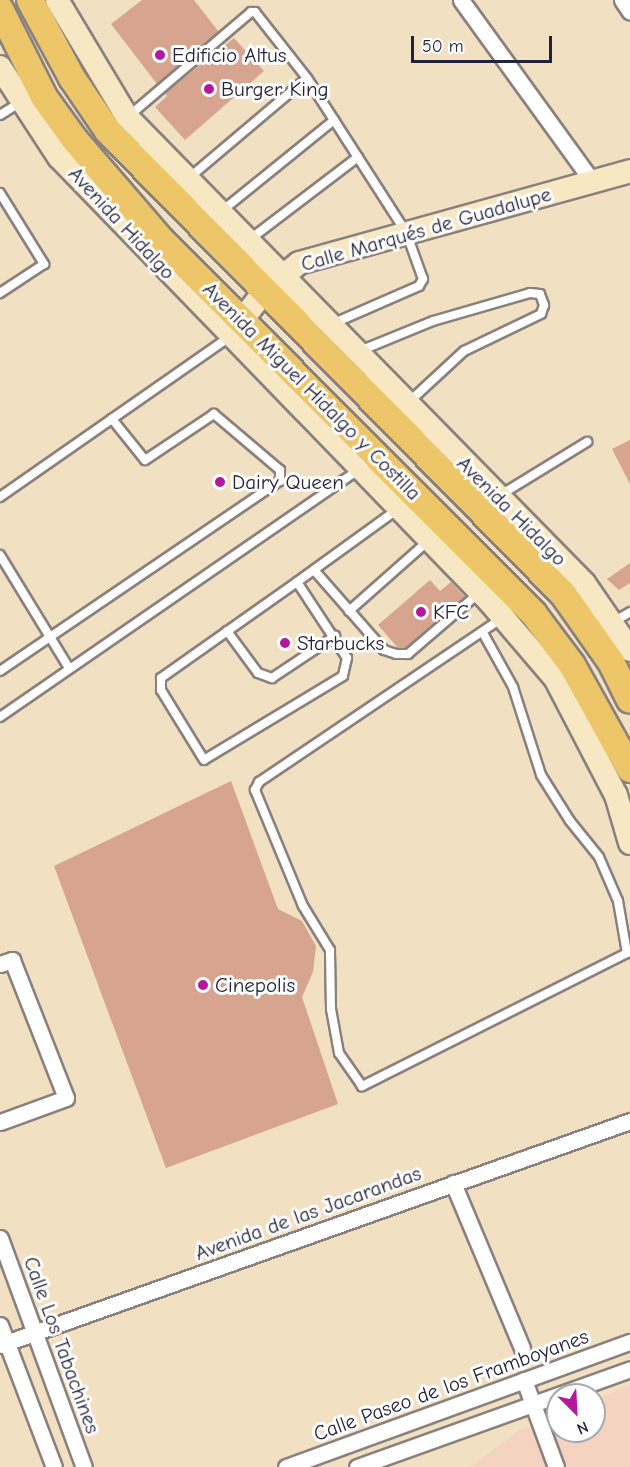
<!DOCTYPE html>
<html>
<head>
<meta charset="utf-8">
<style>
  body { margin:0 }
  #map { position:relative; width:630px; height:1467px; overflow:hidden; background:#f2e0c2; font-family:"Comic Neue",sans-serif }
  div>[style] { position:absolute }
  .built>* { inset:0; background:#f4d3c0 }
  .building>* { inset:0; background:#d7a58f }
  .roads { filter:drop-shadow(2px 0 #8a817e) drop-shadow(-2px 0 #8a817e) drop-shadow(0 2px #8a817e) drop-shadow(0 -2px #8a817e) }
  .lane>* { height:8px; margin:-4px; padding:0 4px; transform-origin:4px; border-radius:4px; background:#fff }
  .street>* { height:15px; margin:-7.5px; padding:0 7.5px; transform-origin:7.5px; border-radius:7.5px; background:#fff }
  .secondary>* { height:22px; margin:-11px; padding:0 11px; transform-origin:11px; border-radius:11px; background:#f7e8c3 }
  .primary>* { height:26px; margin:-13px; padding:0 13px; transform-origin:13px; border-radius:13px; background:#ecc669 }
  .dots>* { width:16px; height:16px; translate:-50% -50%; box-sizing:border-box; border:3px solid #fff; border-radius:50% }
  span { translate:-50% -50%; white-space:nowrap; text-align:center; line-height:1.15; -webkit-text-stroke:6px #fff; paint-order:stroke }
  .poi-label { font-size:21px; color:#22223b }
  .left { translate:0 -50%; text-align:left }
  .street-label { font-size:21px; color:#22223b }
  .north { position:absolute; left:546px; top:1383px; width:60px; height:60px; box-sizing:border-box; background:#fff; border:2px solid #a7a7b1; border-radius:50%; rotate:156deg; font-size:16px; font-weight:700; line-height:24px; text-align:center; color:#22223b }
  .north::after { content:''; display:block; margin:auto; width:21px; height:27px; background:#b5179e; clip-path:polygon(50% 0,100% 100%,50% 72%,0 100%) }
  .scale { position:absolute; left:411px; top:36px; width:141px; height:27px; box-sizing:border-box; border:3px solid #22223b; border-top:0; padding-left:8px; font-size:18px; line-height:21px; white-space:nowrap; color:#22223b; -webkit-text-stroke:4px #fff; paint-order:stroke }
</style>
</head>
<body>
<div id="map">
  <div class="built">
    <div style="clip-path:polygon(630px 1385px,630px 1467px,471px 1467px,518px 1431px,558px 1415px,558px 1431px,594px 1431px,594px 1400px)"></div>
  </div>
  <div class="building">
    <div style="clip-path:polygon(142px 0,194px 0,219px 32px,157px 84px,111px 24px)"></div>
    <div style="clip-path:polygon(234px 38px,264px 71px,185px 140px,155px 107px,167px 96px,165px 93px)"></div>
    <div style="clip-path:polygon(630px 440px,630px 484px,612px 449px)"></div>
    <div style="clip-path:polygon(630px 563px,630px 583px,619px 590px,607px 579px)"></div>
    <div style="clip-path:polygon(430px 580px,440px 591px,451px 582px,465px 597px,406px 648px,398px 648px,378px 625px)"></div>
    <div style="clip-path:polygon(231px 781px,278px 909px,302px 921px,316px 946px,313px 972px,302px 997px,338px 1104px,166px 1168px,54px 866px)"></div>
  </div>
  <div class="roads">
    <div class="lane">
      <div style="left:0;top:115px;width:22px;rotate:-32deg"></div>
      <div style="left:130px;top:115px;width:159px;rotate:-40.4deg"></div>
      <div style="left:251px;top:12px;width:4px"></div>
      <div style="left:255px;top:12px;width:84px;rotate:51.8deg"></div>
      <div style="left:190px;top:177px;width:153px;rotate:-40.2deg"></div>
      <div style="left:307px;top:78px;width:183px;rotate:57.3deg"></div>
      <div style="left:406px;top:232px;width:50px;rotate:70.1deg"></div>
      <div style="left:423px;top:279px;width:8px;rotate:120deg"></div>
      <div style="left:419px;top:286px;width:95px;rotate:156.4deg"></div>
      <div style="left:0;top:193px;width:84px;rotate:58.2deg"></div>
      <div style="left:44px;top:264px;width:53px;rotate:146.6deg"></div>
      <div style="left:223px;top:210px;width:143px;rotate:-39deg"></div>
      <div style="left:249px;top:240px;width:137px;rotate:-37.3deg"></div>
      <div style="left:362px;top:350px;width:77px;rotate:-22.2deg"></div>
      <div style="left:433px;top:321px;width:101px;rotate:-16.1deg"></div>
      <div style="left:530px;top:293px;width:10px;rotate:6deg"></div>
      <div style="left:540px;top:294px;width:12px;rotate:70deg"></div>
      <div style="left:544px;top:305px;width:9px;rotate:108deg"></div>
      <div style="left:541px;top:314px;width:85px;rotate:154.3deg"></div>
      <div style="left:464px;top:351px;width:74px;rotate:137.2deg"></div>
      <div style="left:502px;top:494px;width:100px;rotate:-31.5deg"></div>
      <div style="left:0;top:497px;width:282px;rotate:-34.9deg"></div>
      <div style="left:0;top:555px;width:132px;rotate:58.6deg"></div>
      <div style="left:314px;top:570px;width:106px;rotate:48.8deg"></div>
      <div style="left:384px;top:650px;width:13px;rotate:18deg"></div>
      <div style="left:396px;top:654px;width:12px"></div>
      <div style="left:408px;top:654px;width:94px;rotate:-40.7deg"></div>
      <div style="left:297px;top:582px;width:91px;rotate:56.7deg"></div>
      <div style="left:347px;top:658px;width:18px;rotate:103deg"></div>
      <div style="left:343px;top:676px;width:162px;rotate:148.9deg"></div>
      <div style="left:204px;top:760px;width:82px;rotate:-121.6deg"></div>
      <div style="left:161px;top:690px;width:12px;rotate:-90deg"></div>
      <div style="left:161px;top:678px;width:166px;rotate:-35.2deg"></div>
      <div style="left:297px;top:582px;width:125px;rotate:-35.9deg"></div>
      <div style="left:349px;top:611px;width:106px;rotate:-41.5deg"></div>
      <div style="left:613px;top:622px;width:20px;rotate:-30deg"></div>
      <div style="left:227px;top:631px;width:52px;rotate:53.6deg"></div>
      <div style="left:258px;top:673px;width:15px;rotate:20deg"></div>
      <div style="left:272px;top:678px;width:76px;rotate:-33.7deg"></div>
      <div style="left:483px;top:633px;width:62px;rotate:60.9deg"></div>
      <div style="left:513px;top:687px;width:92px;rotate:72.3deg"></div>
      <div style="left:541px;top:775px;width:54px;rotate:57.8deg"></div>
      <div style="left:570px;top:821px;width:46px;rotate:51.1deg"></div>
      <div style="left:599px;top:857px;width:48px;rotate:66.6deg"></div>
      <div style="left:618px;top:901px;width:53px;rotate:80.2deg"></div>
      <div style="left:627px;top:953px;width:297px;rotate:153.3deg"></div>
      <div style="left:362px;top:1086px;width:40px;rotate:-124.9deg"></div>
      <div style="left:339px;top:1053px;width:45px;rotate:-100.3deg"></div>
      <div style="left:331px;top:1009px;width:59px;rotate:-91deg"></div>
      <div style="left:330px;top:950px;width:52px;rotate:-121.5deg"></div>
      <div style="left:303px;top:906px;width:126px;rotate:-112.5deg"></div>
      <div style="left:255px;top:790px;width:9px;rotate:-63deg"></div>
      <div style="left:259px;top:782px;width:292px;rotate:-34deg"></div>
      <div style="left:0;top:671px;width:338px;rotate:-34.2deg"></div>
      <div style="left:280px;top:481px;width:11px;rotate:-90deg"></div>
      <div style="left:280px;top:470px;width:87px;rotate:-139.7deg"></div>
      <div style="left:214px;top:414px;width:83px;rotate:146.3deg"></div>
      <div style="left:145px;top:460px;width:53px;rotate:-128.8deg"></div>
      <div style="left:0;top:717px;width:436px;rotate:-34.6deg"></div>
    </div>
    <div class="street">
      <div style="left:461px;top:0;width:223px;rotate:54.1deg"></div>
      <div style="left:622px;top:0;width:14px;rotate:56deg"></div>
      <div style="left:0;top:964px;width:13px;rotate:-18deg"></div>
      <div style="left:12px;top:960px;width:148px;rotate:68.6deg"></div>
      <div style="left:66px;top:1098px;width:70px;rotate:160deg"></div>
      <div style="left:453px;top:1183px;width:179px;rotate:67.3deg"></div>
      <div style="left:0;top:1238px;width:244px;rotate:69.9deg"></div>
      <div style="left:0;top:1325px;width:152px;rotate:69.2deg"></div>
      <div style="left:0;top:1345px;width:669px;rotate:-19.57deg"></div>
      <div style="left:524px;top:1380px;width:93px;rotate:69.8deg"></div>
      <div style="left:286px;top:1467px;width:366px;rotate:-20deg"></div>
      <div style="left:357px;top:1467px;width:290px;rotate:-19.7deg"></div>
    </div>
    <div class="secondary">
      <div style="left:57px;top:0;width:136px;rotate:59.1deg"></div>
      <div style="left:127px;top:117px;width:653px;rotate:45.56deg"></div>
      <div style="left:584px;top:583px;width:81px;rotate:55.5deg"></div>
      <div style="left:0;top:67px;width:108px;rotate:56.8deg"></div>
      <div style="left:59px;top:157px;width:620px;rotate:45.92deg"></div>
      <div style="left:490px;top:602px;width:100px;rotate:49.5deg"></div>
      <div style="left:555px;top:678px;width:132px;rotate:62.5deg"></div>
      <div style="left:616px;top:795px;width:50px;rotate:73.7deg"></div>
      <div style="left:242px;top:320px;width:36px;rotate:-52deg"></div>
      <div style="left:264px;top:292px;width:45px;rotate:-39.6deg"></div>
      <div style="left:299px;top:263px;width:344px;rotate:-15.5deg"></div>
    </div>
    <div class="primary">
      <div style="left:30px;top:0;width:89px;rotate:61.7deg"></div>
      <div style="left:72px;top:78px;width:64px;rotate:55.8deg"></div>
      <div style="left:108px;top:131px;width:649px;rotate:45.5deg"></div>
      <div style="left:563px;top:594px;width:83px;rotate:54.8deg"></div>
      <div style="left:611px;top:662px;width:42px;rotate:63.4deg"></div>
      <div style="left:0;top:9px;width:98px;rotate:63.4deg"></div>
      <div style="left:44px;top:97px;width:53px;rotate:54.2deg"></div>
      <div style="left:75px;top:140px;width:132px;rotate:49.3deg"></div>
      <div style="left:161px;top:240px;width:527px;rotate:45.08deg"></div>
      <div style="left:533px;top:613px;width:65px;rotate:53.1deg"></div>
      <div style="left:572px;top:665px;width:119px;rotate:60.9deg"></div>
    </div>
  </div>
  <div class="dots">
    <div style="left:160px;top:55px;background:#b5179e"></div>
    <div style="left:209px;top:89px;background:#b5179e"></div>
    <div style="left:220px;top:482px;background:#b5179e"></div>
    <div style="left:421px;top:612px;background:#b5179e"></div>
    <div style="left:285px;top:643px;background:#b5179e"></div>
    <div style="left:203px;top:985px;background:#b5179e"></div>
  </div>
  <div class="poi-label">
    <span class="left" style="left:172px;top:55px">Edificio Altus</span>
    <span class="left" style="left:221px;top:89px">Burger King</span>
    <span class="left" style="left:232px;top:482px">Dairy Queen</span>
    <span class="left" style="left:433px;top:612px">KFC</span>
    <span class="left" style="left:297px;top:643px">Starbucks</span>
    <span class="left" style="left:215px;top:985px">Cinepolis</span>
  </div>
  <div class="street-label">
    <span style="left:122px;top:223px;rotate:47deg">Avenida Hidalgo</span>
    <span style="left:426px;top:229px;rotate:-16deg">Calle Marqués de Guadalupe</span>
    <span style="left:312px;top:391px;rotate:45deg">Avenida Miguel Hidalgo y Costilla</span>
    <span style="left:512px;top:511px;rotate:45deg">Avenida Hidalgo</span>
    <span style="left:308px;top:1213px;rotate:-20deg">Avenida de las Jacarandas</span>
    <span style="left:62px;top:1345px;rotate:70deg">Calle Los Tabachines</span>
    <span style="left:451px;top:1385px;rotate:-20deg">Calle Paseo de los Framboyanes</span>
  </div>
  <div class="north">N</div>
  <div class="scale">50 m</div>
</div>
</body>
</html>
